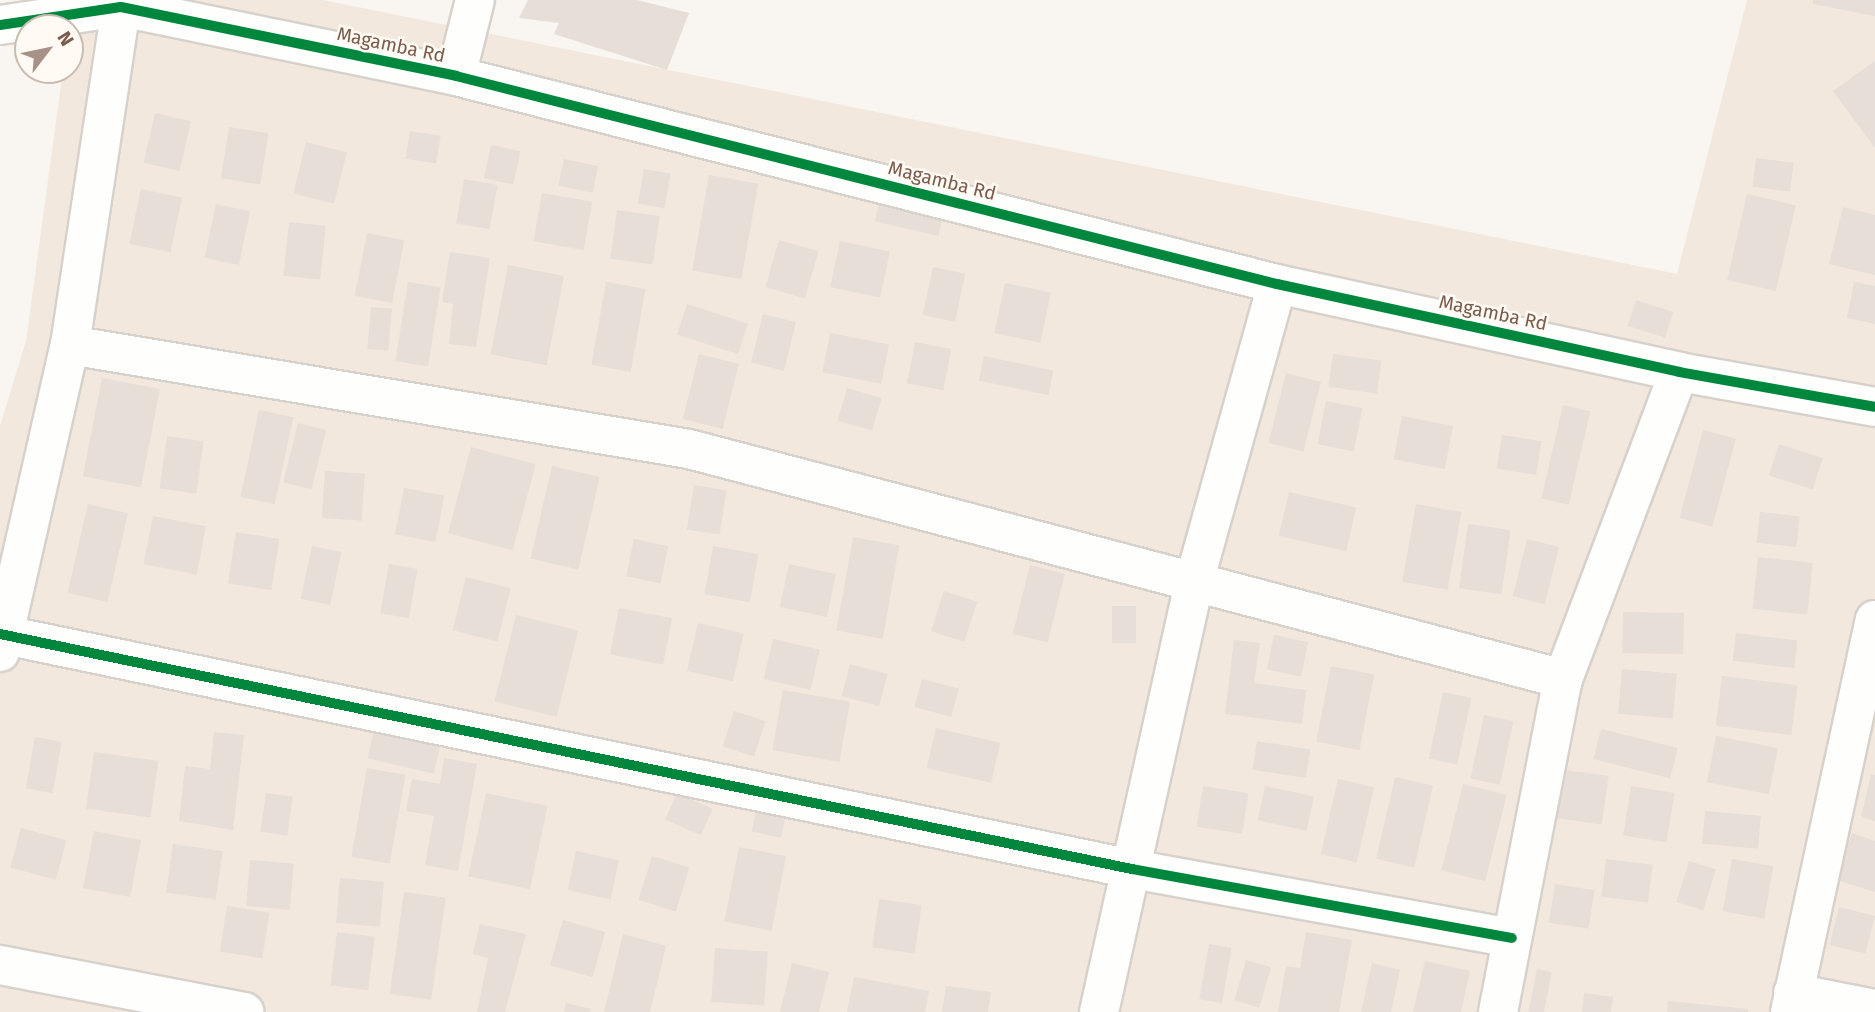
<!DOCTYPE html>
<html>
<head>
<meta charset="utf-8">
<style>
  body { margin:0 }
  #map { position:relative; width:1875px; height:1012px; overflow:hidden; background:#f9f5f0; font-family:"Fira Sans",sans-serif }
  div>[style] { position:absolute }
  .residential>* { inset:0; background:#f2e8de }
  .building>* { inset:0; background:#e6ded7; transform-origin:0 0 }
  .roads { filter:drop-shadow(2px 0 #d7d1cb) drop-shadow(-2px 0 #d7d1cb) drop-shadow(0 2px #d7d1cb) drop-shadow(0 -2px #d7d1cb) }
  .minor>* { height:38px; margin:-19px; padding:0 19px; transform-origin:19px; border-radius:19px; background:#fefefd }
  .cycleway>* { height:10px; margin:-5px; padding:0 5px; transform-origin:5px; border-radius:5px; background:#00873e }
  span { translate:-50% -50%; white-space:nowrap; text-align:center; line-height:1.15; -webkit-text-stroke:5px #fffaf3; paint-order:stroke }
  .street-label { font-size:19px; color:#7a5c4d }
  .north { position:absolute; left:14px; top:14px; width:70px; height:70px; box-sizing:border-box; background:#fffaf3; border:2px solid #cabbb1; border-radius:50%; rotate:58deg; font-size:19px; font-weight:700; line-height:28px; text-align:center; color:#7a5c4d }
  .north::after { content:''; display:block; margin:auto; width:24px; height:32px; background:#a69286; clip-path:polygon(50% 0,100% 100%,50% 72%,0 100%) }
</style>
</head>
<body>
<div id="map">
  <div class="residential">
    <div style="clip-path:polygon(73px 0,323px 0,1677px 274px,1747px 0,1875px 0,1875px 1012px,0 1012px,0 426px,26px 341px,63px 70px,70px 70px)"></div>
  </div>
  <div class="building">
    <div style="clip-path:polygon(528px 0,637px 0,689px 13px,667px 70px,554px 34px,559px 23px,519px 18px)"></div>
    <div style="clip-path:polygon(1813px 0,1875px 0,1875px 16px,1813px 4px)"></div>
    <div style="clip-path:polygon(1875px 61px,1875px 148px,1833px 91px)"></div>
    <div style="left:155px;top:113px;width:37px;height:51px;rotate:13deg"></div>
    <div style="left:229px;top:127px;width:40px;height:52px;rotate:9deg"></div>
    <div style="left:410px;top:131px;width:31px;height:28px;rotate:9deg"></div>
    <div style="left:306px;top:142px;width:42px;height:53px;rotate:14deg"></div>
    <div style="left:491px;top:145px;width:30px;height:34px;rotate:12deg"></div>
    <div style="left:1756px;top:158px;width:38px;height:29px;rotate:7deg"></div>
    <div style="left:564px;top:159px;width:35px;height:27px;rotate:12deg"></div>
    <div style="left:644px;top:169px;width:27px;height:35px;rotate:10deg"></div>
    <div style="left:709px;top:175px;width:50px;height:97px;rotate:10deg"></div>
    <div style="left:464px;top:179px;width:34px;height:45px;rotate:10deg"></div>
    <div style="left:141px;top:189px;width:42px;height:56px;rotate:12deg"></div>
    <div style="left:542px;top:193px;width:51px;height:49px;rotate:10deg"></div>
    <div style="left:1747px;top:194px;width:50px;height:88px;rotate:13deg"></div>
    <div style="left:881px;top:195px;width:65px;height:27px;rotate:13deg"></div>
    <div style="left:216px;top:204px;width:35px;height:55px;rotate:12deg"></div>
    <div style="clip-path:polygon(1843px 207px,1875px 215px,1875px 275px,1829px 264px)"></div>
    <div style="left:617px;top:210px;width:43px;height:49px;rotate:8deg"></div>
    <div style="left:289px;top:222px;width:37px;height:54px;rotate:6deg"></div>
    <div style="left:367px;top:233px;width:38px;height:64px;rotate:11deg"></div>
    <div style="left:779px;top:240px;width:41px;height:49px;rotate:16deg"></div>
    <div style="left:840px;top:241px;width:51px;height:47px;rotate:12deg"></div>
    <div style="clip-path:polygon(450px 252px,490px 258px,476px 347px,449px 344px,453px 304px,442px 302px)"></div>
    <div style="left:508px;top:265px;width:57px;height:91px;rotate:11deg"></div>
    <div style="left:933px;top:267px;width:33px;height:49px;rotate:12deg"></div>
    <div style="left:408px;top:282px;width:33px;height:80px;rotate:9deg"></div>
    <div style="left:606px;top:282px;width:40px;height:84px;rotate:10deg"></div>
    <div style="clip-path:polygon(1854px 282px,1875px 286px,1875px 324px,1847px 318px)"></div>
    <div style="left:1005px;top:283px;width:47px;height:51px;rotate:12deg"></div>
    <div style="left:1636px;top:300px;width:39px;height:27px;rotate:18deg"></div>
    <div style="left:687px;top:304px;width:64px;height:32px;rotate:18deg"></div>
    <div style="left:371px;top:307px;width:21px;height:42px;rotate:5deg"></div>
    <div style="left:763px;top:314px;width:34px;height:50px;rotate:14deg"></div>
    <div style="left:830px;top:333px;width:60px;height:40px;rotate:11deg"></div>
    <div style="left:915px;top:342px;width:37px;height:42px;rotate:11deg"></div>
    <div style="left:699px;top:354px;width:41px;height:67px;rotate:14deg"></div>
    <div style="left:1333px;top:354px;width:49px;height:33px;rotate:8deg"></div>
    <div style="left:984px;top:356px;width:71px;height:25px;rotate:12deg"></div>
    <div style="left:1286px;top:373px;width:36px;height:72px;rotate:14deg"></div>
    <div style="left:102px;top:378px;width:59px;height:100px;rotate:11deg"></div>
    <div style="left:847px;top:388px;width:36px;height:34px;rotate:16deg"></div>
    <div style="left:1326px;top:401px;width:37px;height:44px;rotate:11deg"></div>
    <div style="left:1563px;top:405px;width:28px;height:96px;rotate:13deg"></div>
    <div style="left:259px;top:410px;width:35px;height:89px;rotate:12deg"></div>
    <div style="left:1402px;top:416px;width:52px;height:44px;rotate:11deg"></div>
    <div style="left:298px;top:423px;width:29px;height:61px;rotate:14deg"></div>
    <div style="left:1703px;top:430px;width:34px;height:91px;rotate:15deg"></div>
    <div style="left:1502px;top:435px;width:40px;height:34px;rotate:9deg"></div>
    <div style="left:167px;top:436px;width:37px;height:53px;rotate:8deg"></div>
    <div style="left:1779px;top:444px;width:46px;height:33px;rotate:18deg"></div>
    <div style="left:471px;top:447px;width:67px;height:89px;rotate:15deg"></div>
    <div style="left:552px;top:466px;width:49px;height:95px;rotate:13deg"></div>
    <div style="left:325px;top:471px;width:40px;height:47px;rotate:4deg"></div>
    <div style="left:694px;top:485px;width:33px;height:45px;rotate:9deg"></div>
    <div style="left:404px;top:488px;width:41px;height:47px;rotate:11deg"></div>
    <div style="left:1289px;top:492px;width:69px;height:45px;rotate:13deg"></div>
    <div style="left:88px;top:504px;width:41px;height:91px;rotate:13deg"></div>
    <div style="left:1416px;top:504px;width:46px;height:79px;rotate:10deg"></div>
    <div style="left:1760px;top:512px;width:40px;height:31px;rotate:6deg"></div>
    <div style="left:153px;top:516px;width:54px;height:49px;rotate:11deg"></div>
    <div style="left:1468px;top:524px;width:43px;height:65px;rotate:8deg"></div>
    <div style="left:236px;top:532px;width:44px;height:52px;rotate:9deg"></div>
    <div style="left:853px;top:537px;width:47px;height:95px;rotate:10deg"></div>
    <div style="left:634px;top:539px;width:35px;height:38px;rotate:12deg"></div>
    <div style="left:1527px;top:539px;width:33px;height:59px;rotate:14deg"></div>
    <div style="left:312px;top:546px;width:30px;height:54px;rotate:12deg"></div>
    <div style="left:713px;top:546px;width:46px;height:49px;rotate:10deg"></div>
    <div style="left:1758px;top:557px;width:55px;height:52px;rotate:6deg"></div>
    <div style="left:389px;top:564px;width:29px;height:50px;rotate:10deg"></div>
    <div style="left:789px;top:564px;width:48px;height:44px;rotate:12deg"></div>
    <div style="left:1030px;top:565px;width:36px;height:71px;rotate:14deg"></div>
    <div style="left:466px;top:577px;width:46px;height:55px;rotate:14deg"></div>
    <div style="left:944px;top:591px;width:35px;height:42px;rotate:18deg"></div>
    <div style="left:1112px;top:606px;width:24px;height:37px"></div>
    <div style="left:619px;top:608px;width:54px;height:47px;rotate:11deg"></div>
    <div style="left:1623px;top:612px;width:61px;height:41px;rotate:1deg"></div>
    <div style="left:516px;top:615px;width:64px;height:89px;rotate:14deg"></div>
    <div style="left:698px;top:623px;width:47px;height:49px;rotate:13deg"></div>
    <div style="left:1736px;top:633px;width:62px;height:28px;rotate:7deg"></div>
    <div style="left:1274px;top:635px;width:35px;height:35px;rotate:12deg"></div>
    <div style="left:773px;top:639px;width:48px;height:41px;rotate:13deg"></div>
    <div style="clip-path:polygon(1234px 640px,1260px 643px,1254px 683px,1306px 690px,1302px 724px,1225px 714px)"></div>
    <div style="left:850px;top:664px;width:39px;height:33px;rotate:15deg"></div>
    <div style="left:1331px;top:666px;width:44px;height:77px;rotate:11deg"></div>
    <div style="left:1622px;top:669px;width:55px;height:45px;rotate:5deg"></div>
    <div style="left:1722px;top:676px;width:76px;height:50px;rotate:7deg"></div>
    <div style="left:922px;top:679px;width:38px;height:29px;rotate:15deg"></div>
    <div style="left:783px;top:690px;width:68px;height:61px;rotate:10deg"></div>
    <div style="left:1443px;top:692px;width:29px;height:68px;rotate:12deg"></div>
    <div style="left:734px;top:711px;width:33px;height:37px;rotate:18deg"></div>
    <div style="left:1484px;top:715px;width:30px;height:65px;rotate:12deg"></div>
    <div style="left:936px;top:728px;width:66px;height:41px;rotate:13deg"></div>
    <div style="left:1601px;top:729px;width:79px;height:31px;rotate:14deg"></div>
    <div style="left:374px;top:730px;width:68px;height:29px;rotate:13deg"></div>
    <div style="clip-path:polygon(214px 732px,244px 735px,233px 830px,179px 821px,185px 766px,210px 769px)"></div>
    <div style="left:1716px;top:736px;width:63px;height:47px;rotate:11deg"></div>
    <div style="left:35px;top:737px;width:27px;height:52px;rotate:10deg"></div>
    <div style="left:1257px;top:741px;width:54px;height:29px;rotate:9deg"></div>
    <div style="left:94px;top:752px;width:65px;height:57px;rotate:8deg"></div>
    <div style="clip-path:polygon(444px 758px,477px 764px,458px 871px,425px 865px,434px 816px,406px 811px,412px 779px,440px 784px)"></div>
    <div style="left:367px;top:768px;width:39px;height:90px;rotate:10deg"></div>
    <div style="left:1559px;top:769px;width:50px;height:49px;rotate:8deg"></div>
    <div style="clip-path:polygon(1871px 774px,1875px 775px,1875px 821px,1861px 817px)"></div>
    <div style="left:1395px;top:777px;width:39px;height:84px;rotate:13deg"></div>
    <div style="left:1338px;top:779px;width:37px;height:77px;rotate:13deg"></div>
    <div style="left:1463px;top:784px;width:45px;height:89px;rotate:14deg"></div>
    <div style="left:1203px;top:786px;width:46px;height:41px;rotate:9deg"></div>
    <div style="left:1265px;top:786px;width:50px;height:35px;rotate:12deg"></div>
    <div style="left:1631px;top:786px;width:44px;height:50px;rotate:9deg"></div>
    <div style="left:266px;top:793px;width:27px;height:39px;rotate:8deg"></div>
    <div style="left:486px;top:793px;width:63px;height:85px;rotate:12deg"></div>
    <div style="left:677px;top:793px;width:39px;height:29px;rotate:24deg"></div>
    <div style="left:757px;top:806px;width:30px;height:26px;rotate:12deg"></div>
    <div style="left:1705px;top:811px;width:56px;height:33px;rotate:5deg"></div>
    <div style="left:21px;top:828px;width:47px;height:41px;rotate:15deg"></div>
    <div style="left:94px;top:831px;width:48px;height:58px;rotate:11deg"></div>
    <div style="clip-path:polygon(1852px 833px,1875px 841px,1875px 892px,1837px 880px)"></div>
    <div style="left:173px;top:844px;width:50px;height:49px;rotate:8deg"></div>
    <div style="left:739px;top:847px;width:48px;height:76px;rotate:11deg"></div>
    <div style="left:576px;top:851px;width:44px;height:40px;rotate:12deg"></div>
    <div style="left:652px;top:856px;width:39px;height:46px;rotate:17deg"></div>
    <div style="left:1606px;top:859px;width:47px;height:38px;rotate:7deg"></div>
    <div style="left:1732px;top:859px;width:42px;height:53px;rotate:10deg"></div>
    <div style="left:250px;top:860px;width:44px;height:46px;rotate:5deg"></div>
    <div style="left:1689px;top:861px;width:28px;height:43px;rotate:17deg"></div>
    <div style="left:340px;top:878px;width:44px;height:45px;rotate:5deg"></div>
    <div style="left:1555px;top:884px;width:40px;height:39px;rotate:9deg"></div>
    <div style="left:404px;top:892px;width:42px;height:103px;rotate:8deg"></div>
    <div style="left:879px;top:899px;width:43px;height:49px;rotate:8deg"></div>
    <div style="left:227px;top:906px;width:43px;height:46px;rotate:9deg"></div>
    <div style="left:1839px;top:907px;width:37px;height:39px;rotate:14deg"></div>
    <div style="left:563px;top:920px;width:44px;height:47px;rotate:16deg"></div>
    <div style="clip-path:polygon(480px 924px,526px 934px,505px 1012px,477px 1012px,488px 958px,473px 954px)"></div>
    <div style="left:337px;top:932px;width:38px;height:54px;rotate:7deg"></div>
    <div style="clip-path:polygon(1306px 932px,1352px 940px,1339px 1012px,1278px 1012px,1286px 966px,1300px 968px)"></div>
    <div style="clip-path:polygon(623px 934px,666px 946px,650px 1012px,604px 1012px)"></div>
    <div style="left:1209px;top:944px;width:23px;height:56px;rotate:10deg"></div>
    <div style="left:715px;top:948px;width:53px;height:54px;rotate:4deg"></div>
    <div style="left:1246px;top:960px;width:26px;height:42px;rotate:16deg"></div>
    <div style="clip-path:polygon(1425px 961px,1470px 971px,1461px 1012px,1413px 1012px)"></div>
    <div style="clip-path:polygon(792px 963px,829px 972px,819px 1012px,780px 1012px)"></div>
    <div style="clip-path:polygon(1372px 963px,1400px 970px,1391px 1012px,1361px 1012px)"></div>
    <div style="left:1537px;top:969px;width:15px;height:44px;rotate:11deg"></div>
    <div style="clip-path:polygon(854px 977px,929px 991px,925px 1012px,847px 1012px)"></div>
    <div style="clip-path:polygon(946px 986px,991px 992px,988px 1012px,942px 1012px)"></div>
    <div style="clip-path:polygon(1584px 993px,1613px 997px,1611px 1012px,1582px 1012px)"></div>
    <div style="clip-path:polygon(1668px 1001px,1748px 1009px,1748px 1012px,1667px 1012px)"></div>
    <div style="clip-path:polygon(566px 1003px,591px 1009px,590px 1012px,564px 1012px)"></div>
  </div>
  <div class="roads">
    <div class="minor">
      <div style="left:0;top:25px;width:122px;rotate:-8.5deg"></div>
      <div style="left:121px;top:7px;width:342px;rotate:11.6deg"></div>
      <div style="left:456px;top:76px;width:847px;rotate:14.22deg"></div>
      <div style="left:1277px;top:284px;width:412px;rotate:12.3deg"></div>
      <div style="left:1679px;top:372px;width:199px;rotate:10.1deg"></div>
      <div style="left:456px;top:76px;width:78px;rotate:-76deg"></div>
      <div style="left:70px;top:345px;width:628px;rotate:9.54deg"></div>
      <div style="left:689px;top:449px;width:904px;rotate:14.74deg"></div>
      <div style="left:0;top:634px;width:1156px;rotate:11.73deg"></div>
      <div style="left:1132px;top:869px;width:386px;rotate:10.3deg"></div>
      <div style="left:0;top:652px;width:315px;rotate:-77.2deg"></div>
      <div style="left:70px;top:345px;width:342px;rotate:-81.4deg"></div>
      <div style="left:0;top:965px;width:249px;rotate:10.9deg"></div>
      <div style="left:1793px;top:993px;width:84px;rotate:11deg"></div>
      <div style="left:1099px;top:1012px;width:440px;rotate:-77.5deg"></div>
      <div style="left:1194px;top:582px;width:309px;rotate:-74.4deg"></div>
      <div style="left:1498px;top:1012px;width:339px;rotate:-79deg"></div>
      <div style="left:1563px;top:679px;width:328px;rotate:-69.3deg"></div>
      <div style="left:1790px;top:1012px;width:401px;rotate:-77.8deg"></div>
    </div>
  </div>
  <div class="cycleway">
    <div style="left:0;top:25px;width:122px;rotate:-8.5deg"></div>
    <div style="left:121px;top:7px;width:342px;rotate:11.6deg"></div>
    <div style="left:456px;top:76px;width:847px;rotate:14.22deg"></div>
    <div style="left:1277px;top:284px;width:412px;rotate:12.3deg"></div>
    <div style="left:1679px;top:372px;width:199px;rotate:10.1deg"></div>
    <div style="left:0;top:634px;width:1156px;rotate:11.73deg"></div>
    <div style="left:1132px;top:869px;width:386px;rotate:10.3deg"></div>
  </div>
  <div class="street-label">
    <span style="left:391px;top:45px;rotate:12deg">Magamba Rd</span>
    <span style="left:942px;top:181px;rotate:14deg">Magamba Rd</span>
    <span style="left:1493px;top:313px;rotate:12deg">Magamba Rd</span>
  </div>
  <div class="north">N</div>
</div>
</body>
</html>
